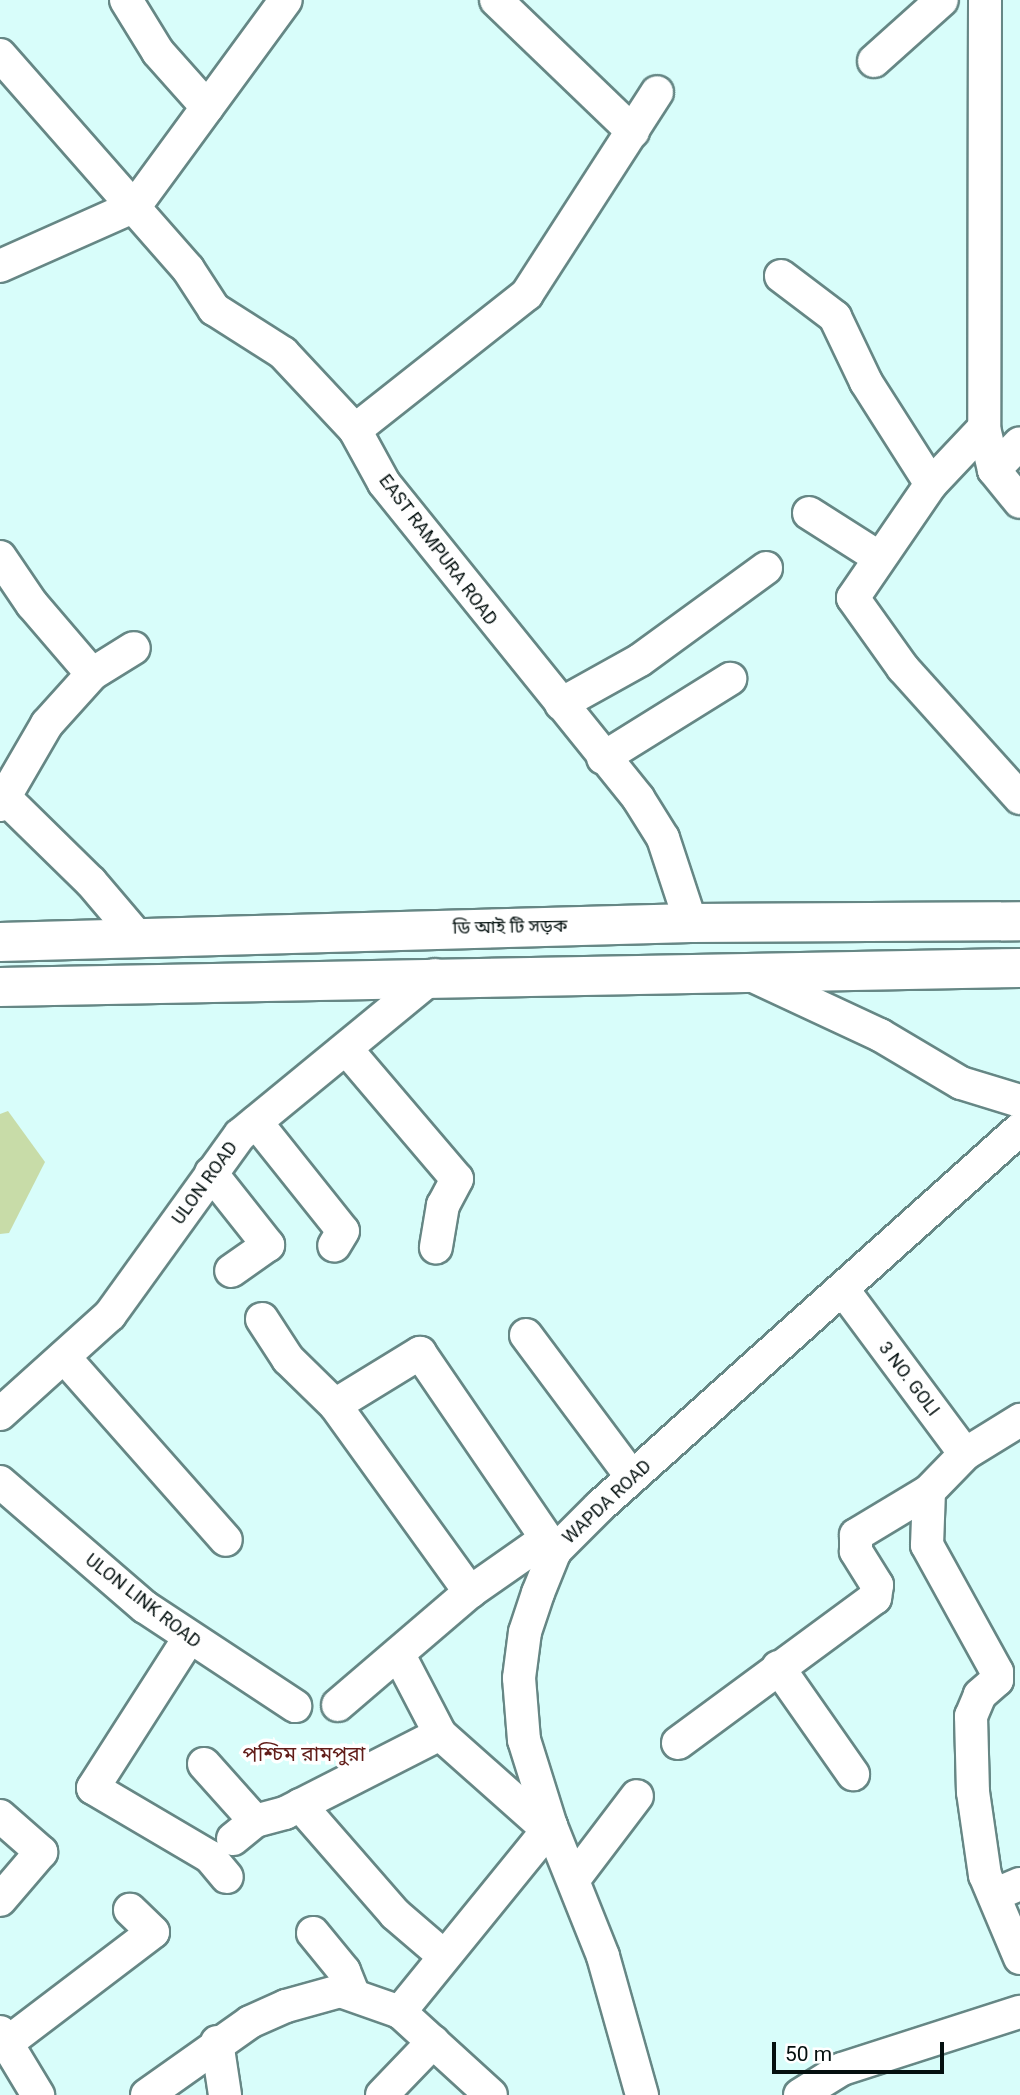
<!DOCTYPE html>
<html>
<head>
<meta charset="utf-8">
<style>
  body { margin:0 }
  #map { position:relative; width:1020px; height:2095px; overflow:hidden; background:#d8fdfa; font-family:Roboto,"Noto Sans Bengali",sans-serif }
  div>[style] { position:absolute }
  .green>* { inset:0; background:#c8dca8 }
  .roads { filter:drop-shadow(2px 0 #668785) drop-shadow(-2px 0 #668785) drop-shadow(0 2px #668785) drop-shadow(0 -2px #668785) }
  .minor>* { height:32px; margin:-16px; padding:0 16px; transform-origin:16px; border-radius:16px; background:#fff }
  .major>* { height:38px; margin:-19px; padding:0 19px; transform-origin:19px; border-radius:19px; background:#fff }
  span { translate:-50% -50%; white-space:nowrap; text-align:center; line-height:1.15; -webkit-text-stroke:7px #fff; paint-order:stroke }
  .street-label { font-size:18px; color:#04100f }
  .quarter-label { font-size:21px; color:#611c18 }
  .scale { position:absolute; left:772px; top:2042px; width:172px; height:32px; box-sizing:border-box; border:4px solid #04100f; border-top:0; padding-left:9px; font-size:21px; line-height:24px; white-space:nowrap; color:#04100f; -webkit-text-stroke:5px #fff; paint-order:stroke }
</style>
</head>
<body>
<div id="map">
  <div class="green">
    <div style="clip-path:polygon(8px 1111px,45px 1162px,9px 1233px,0 1234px,0 1114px)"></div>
  </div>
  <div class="roads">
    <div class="minor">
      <div style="left:126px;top:0;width:61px;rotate:58.4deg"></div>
      <div style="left:158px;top:52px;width:74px;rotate:48.3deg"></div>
      <div style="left:496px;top:0;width:190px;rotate:43.9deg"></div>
      <div style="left:985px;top:0;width:428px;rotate:90.1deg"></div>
      <div style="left:984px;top:428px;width:43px;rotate:76.6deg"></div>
      <div style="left:994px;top:470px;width:41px;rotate:50.9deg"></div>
      <div style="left:0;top:55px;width:285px;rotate:48.7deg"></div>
      <div style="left:188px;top:269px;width:48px;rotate:57deg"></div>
      <div style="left:214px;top:309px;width:82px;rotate:32.5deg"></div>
      <div style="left:283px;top:353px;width:105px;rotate:46.9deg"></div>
      <div style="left:355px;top:430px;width:60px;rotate:61.3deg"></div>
      <div style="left:384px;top:483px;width:405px;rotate:51.1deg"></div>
      <div style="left:638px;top:798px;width:47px;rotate:58deg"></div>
      <div style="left:663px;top:838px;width:89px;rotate:71.8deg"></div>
      <div style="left:874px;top:61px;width:91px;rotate:-41.9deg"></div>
      <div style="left:0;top:266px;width:148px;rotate:-24deg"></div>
      <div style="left:135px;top:206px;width:255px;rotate:-53.8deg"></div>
      <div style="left:781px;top:276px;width:68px;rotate:37.2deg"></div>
      <div style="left:835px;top:317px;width:72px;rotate:64.5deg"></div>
      <div style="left:866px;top:382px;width:121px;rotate:57.5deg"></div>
      <div style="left:984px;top:428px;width:77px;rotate:133.4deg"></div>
      <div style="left:931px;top:484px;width:138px;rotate:124.4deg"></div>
      <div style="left:853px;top:598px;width:86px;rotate:54.5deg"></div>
      <div style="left:903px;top:668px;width:175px;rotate:48deg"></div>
      <div style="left:355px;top:430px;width:219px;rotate:-38.3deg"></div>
      <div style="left:527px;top:294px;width:240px;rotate:-57.2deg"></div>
      <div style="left:994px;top:470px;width:37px;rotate:-46deg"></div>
      <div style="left:809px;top:513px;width:82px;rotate:32.5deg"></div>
      <div style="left:0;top:557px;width:57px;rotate:55.8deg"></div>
      <div style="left:32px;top:604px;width:92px;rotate:49.4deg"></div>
      <div style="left:92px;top:674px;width:49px;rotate:-31.8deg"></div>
      <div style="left:561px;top:704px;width:90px;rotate:-29.1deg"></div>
      <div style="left:640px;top:660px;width:156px;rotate:-36.1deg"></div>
      <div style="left:603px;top:758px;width:150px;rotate:-31.9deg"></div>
      <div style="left:0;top:793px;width:127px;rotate:44.4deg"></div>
      <div style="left:91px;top:882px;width:70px;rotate:49.7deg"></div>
      <div style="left:0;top:805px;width:94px;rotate:-59.9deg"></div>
      <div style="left:47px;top:724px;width:67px;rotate:-48deg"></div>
      <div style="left:749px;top:974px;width:145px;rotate:25deg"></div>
      <div style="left:880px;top:1035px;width:94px;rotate:30.7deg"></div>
      <div style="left:961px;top:1083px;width:62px;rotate:17deg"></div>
      <div style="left:348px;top:1051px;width:168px;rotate:49.6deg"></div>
      <div style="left:457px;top:1179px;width:30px;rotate:118deg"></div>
      <div style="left:443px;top:1205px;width:43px;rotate:99.5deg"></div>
      <div style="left:256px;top:1122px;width:139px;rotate:51.4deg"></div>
      <div style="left:343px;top:1231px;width:17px;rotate:121deg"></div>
      <div style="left:211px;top:1173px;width:92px;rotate:51.6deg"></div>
      <div style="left:268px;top:1245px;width:45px;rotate:144.9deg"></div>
      <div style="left:844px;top:1291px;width:203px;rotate:53.4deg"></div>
      <div style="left:965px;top:1454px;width:52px;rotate:134.2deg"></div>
      <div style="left:929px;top:1491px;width:54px;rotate:92.1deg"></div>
      <div style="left:927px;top:1545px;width:145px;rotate:61.1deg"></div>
      <div style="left:997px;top:1672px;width:8px;rotate:90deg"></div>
      <div style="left:997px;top:1680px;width:23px;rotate:139deg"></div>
      <div style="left:980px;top:1695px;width:23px;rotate:113deg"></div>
      <div style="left:971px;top:1716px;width:76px;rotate:88.5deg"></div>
      <div style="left:973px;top:1792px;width:84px;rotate:81.8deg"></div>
      <div style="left:985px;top:1875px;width:90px;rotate:67.1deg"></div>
      <div style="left:262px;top:1319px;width:48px;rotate:57deg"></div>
      <div style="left:288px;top:1359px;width:66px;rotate:44.4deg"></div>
      <div style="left:335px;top:1405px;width:231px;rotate:54.2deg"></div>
      <div style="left:526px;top:1335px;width:177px;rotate:53.3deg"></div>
      <div style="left:64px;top:1357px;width:244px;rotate:48.5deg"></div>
      <div style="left:335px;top:1405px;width:100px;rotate:-31.5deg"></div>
      <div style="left:420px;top:1353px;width:240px;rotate:55.7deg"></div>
      <div style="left:0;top:1414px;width:148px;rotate:-42deg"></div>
      <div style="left:110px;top:1315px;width:222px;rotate:-54.2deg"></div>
      <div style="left:240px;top:1135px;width:252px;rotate:-39.4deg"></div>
      <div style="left:965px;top:1454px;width:65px;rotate:-31.7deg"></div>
      <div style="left:0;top:1482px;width:191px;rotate:40.8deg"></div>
      <div style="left:145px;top:1607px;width:180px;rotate:33.4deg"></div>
      <div style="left:189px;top:1638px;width:178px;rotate:122.6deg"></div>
      <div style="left:93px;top:1788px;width:136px;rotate:30.5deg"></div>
      <div style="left:210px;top:1857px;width:26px;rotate:50deg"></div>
      <div style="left:400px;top:1657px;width:87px;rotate:62.5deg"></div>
      <div style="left:440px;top:1734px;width:131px;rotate:41.6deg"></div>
      <div style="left:538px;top:1821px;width:14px;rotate:21deg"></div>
      <div style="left:551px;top:1826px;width:240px;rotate:129.1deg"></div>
      <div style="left:778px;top:1667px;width:131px;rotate:55deg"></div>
      <div style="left:338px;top:1705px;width:174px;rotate:-40.6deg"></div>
      <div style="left:470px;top:1592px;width:80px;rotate:-34.9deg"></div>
      <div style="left:536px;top:1546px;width:20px;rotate:15deg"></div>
      <div style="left:678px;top:1743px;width:245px;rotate:-36.4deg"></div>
      <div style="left:875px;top:1598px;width:13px;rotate:-81deg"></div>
      <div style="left:877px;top:1585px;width:40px;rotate:-122deg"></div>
      <div style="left:856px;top:1551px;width:16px;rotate:-90deg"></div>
      <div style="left:856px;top:1535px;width:85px;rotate:-31.1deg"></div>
      <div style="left:204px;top:1764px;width:76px;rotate:48.2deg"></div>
      <div style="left:300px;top:1805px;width:145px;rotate:48.9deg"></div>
      <div style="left:395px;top:1914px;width:65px;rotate:40.6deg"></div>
      <div style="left:0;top:1816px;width:55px;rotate:41.3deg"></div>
      <div style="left:41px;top:1852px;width:63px;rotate:130.5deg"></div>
      <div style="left:233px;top:1839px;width:28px;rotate:-39deg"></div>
      <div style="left:255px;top:1821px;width:31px;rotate:-15deg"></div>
      <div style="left:285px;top:1813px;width:174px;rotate:-27deg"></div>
      <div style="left:574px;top:1879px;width:104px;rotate:-52.8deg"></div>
      <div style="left:994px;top:1895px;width:28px;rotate:-23deg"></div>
      <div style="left:313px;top:1933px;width:49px;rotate:50.8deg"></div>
      <div style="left:344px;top:1971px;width:24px;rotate:68deg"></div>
      <div style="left:0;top:2032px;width:74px;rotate:58.9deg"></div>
      <div style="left:217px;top:2042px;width:54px;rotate:81.4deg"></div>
      <div style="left:7px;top:2043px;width:183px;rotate:-37.2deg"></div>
      <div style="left:153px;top:1932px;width:32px;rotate:-136deg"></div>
      <div style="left:147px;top:2095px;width:126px;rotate:-35.3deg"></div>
      <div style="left:250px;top:2022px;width:39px;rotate:-24deg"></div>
      <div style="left:286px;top:2006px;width:56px;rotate:-15.5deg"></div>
      <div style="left:340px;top:1991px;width:64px;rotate:19.3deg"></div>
      <div style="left:400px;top:2012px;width:123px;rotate:42.4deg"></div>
      <div style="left:382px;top:2095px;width:74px;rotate:-46.1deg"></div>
      <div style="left:642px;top:2095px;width:144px;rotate:-105.7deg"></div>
      <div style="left:603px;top:1956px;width:140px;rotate:-111.8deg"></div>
      <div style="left:551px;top:1826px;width:90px;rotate:-107.4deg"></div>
      <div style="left:524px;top:1740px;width:62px;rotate:-94.6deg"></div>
      <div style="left:519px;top:1678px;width:46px;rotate:-82.6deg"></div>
      <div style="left:525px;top:1632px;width:41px;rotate:-71.6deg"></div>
      <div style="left:538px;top:1593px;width:45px;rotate:-68deg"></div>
      <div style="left:555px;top:1551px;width:64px;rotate:-45deg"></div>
      <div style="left:600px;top:1506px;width:564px;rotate:-41.91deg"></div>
      <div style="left:800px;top:2095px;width:49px;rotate:-31.8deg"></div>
      <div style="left:842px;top:2069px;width:187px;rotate:-17.8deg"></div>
    </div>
    <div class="major">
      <div style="left:0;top:942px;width:691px;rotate:-1.58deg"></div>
      <div style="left:691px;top:923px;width:329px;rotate:-0.3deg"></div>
      <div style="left:0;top:987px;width:1020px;rotate:-1.07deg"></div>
    </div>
  </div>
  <div class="street-label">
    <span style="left:438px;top:550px;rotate:53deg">EAST RAMPURA ROAD</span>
    <span style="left:510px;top:927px;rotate:-1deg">ডি আই টি সড়ক</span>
    <span style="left:205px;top:1183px;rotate:-54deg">ULON ROAD</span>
    <span style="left:909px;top:1379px;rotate:53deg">3 NO. GOLI</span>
    <span style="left:607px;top:1502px;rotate:-43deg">WAPDA ROAD</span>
    <span style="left:143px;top:1601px;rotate:38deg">ULON LINK ROAD</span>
  </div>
  <div class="quarter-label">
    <span style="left:304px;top:1754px">পশ্চিম রামপুরা</span>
  </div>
  <div class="scale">50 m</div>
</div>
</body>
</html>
